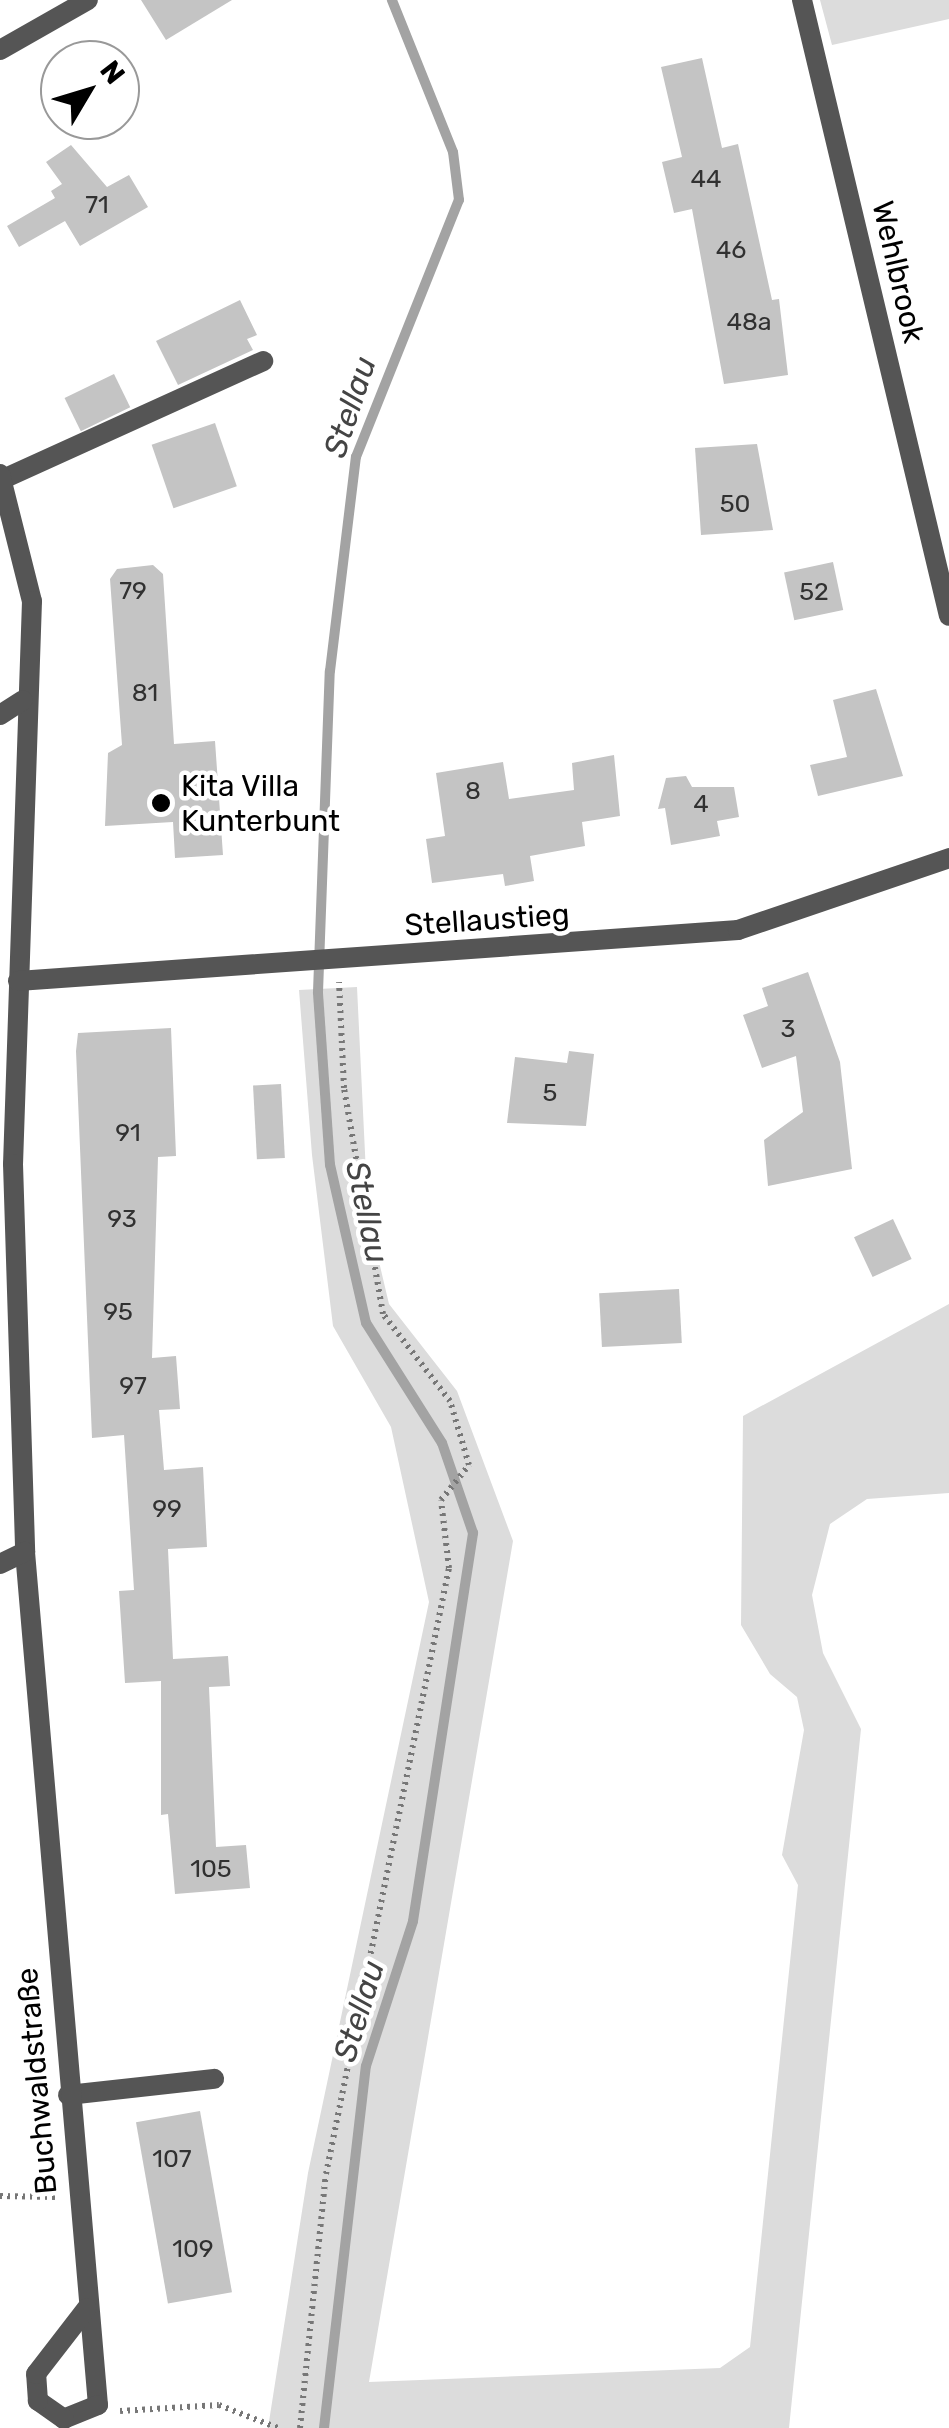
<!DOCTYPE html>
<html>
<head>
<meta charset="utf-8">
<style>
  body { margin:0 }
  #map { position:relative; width:949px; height:2428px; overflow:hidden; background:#fff; font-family:Rubik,sans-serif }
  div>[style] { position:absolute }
  .green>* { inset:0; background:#dcdcdc }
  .stream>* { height:10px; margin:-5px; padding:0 5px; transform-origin:5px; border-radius:5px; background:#a3a3a3 }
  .building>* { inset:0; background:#c4c4c4; transform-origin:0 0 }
  .path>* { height:6px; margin-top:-3px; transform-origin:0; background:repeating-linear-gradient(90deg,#777 0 2.5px,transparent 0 7.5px) }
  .lane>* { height:20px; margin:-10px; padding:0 10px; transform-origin:10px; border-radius:10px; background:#555 }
  .street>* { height:20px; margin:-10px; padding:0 10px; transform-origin:10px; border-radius:10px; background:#555 }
  .dots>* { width:28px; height:28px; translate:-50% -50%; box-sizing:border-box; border:5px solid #fff; border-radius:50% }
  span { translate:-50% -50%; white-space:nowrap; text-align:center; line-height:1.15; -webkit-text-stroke:9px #fff; paint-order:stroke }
  .number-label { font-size:25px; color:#313131 }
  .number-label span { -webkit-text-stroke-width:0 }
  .street-label { font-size:30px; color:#000 }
  .poi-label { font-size:30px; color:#000 }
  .left { translate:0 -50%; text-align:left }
  .water-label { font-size:32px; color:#444; font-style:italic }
  .north { position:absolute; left:40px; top:40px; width:100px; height:100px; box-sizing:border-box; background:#fff; border:2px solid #999; border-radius:50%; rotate:52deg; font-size:28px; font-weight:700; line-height:40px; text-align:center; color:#000 }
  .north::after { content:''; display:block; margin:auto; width:35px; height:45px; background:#000; clip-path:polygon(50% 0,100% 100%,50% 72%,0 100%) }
</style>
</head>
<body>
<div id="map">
  <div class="green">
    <div style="clip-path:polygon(820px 0,949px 0,949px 19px,832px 45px)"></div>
    <div style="clip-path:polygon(357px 987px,368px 1215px,389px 1304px,457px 1391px,513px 1541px,369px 2382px,720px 2368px,750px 2347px,798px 1885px,782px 1855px,804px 1730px,797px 1697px,770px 1674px,741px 1625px,743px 1416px,949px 1304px,949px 1493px,867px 1499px,830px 1524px,812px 1595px,823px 1653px,861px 1729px,789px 2428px,268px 2428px,308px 2173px,429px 1602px,391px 1427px,333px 1326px,312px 1155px,299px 990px)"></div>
  </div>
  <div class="stream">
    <div style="left:324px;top:2428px;width:364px;rotate:-83.4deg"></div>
    <div style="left:366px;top:2066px;width:152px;rotate:-72deg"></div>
    <div style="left:413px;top:1921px;width:393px;rotate:-81.2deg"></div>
    <div style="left:473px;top:1533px;width:95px;rotate:-109deg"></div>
    <div style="left:442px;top:1443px;width:142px;rotate:-122.3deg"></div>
    <div style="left:366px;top:1323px;width:162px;rotate:-102.8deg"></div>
    <div style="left:330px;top:1165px;width:173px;rotate:-94deg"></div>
    <div style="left:318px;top:992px;width:321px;rotate:-87.9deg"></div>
    <div style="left:330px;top:671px;width:216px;rotate:-83.1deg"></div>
    <div style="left:356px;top:457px;width:277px;rotate:-68.2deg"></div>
    <div style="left:459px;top:200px;width:48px;rotate:-97.1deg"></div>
    <div style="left:453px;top:152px;width:164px;rotate:-111.9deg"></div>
  </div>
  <div class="building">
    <div style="clip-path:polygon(141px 0,232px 0,166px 40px)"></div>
    <div style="clip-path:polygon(702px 58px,722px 148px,738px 144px,772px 300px,779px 299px,788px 375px,724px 384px,692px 209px,674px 213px,662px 162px,682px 157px,661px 67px)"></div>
    <div style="clip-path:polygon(71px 145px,107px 187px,129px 175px,148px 207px,80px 246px,65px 221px,19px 247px,7px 226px,55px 198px,51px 191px,62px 184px,46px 162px)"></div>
    <div style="clip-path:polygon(240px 300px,257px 335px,247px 339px,253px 350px,178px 385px,156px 341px)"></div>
    <div style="left:114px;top:374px;width:37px;height:55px;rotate:64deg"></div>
    <div style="left:215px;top:423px;width:67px;height:67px;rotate:71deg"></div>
    <div style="clip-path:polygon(757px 444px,773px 530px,701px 535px,695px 448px)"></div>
    <div style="left:833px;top:562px;width:49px;height:50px;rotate:78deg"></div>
    <div style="clip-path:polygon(153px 565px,163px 574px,174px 744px,215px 741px,223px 855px,175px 858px,173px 822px,105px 826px,108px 753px,122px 745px,110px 579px,117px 569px)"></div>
    <div style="clip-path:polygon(876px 689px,903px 776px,818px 796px,810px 765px,847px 757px,833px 700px)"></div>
    <div style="clip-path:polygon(614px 755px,620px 816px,582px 822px,585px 846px,530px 856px,534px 881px,505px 886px,503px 874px,432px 883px,426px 839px,445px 836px,436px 773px,503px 762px,509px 799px,574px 790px,572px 763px)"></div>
    <div style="clip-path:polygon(686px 776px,692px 787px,734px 787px,739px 817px,717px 821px,720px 836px,671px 845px,665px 808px,658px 809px,666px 778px)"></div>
    <div style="clip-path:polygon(808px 972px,840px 1062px,852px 1169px,768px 1186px,764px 1140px,803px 1112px,796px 1056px,762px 1068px,743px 1015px,768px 1006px,762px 988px)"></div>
    <div style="clip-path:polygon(171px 1028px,176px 1156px,158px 1157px,152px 1358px,176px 1356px,180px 1409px,159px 1410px,164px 1470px,203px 1467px,207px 1547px,168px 1549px,173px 1659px,228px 1656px,230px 1686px,209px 1687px,216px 1847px,246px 1845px,250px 1888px,175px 1894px,168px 1814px,161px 1815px,161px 1681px,125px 1683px,119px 1591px,134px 1590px,124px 1435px,92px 1438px,76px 1051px,78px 1033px)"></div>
    <div style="clip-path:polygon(569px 1051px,594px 1054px,586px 1126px,507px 1123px,515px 1057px,567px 1063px)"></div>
    <div style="left:281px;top:1084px;width:74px;height:28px;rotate:87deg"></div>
    <div style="left:893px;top:1219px;width:44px;height:43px;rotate:65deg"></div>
    <div style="left:679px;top:1289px;width:54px;height:80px;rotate:87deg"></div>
    <div style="left:200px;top:2111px;width:184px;height:65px;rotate:80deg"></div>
  </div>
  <div class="path">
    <div style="left:0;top:2196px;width:55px;rotate:1deg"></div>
    <div style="left:120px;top:2411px;width:99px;rotate:-3.5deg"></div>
    <div style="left:219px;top:2405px;width:63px;rotate:21.3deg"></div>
    <div style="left:300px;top:2428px;width:255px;rotate:-84.2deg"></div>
    <div style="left:326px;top:2174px;width:618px;rotate:-78.53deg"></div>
    <div style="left:449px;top:1568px;width:68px;rotate:-96.7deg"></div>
    <div style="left:441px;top:1500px;width:45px;rotate:-51.3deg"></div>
    <div style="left:469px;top:1465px;width:67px;rotate:-106.5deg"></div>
    <div style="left:450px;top:1401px;width:110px;rotate:-127.6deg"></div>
    <div style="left:383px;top:1314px;width:229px;rotate:-99.8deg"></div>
    <div style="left:344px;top:1088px;width:106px;rotate:-92.7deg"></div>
  </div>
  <div class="lane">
    <div style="left:0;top:50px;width:101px;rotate:-29.6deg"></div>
    <div style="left:1px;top:480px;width:288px;rotate:-24.4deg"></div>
    <div style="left:68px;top:2095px;width:147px;rotate:-6.3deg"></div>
  </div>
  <div class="street">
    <div style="left:802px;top:0;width:633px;rotate:76.58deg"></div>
    <div style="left:0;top:474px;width:131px;rotate:75.9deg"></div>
    <div style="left:32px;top:601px;width:563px;rotate:91.93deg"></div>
    <div style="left:13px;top:1164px;width:388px;rotate:88.2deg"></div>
    <div style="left:25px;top:1552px;width:856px;rotate:85.11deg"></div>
    <div style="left:98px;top:2405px;width:37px;rotate:158deg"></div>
    <div style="left:64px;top:2419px;width:32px;rotate:-145deg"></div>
    <div style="left:38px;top:2401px;width:27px;rotate:-94deg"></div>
    <div style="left:36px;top:2374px;width:83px;rotate:-52.3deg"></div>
    <div style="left:0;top:715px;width:27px;rotate:-33deg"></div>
    <div style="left:18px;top:981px;width:722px;rotate:-4.05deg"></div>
    <div style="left:738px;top:930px;width:223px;rotate:-18.8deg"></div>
    <div style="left:0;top:1564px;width:28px;rotate:-26deg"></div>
  </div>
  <div class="dots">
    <div style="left:161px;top:803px;background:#000"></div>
  </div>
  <div class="number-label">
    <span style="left:706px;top:179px">44</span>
    <span style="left:97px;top:205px">71</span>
    <span style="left:731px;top:250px">46</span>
    <span style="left:749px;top:322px">48a</span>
    <span style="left:735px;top:504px">50</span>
    <span style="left:133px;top:591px">79</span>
    <span style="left:814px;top:592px">52</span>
    <span style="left:145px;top:693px">81</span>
    <span style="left:473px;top:791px">8</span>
    <span style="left:701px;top:804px">4</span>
    <span style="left:788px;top:1029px">3</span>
    <span style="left:550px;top:1093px">5</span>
    <span style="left:128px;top:1133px">91</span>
    <span style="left:122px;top:1219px">93</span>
    <span style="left:118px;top:1312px">95</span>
    <span style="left:133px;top:1386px">97</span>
    <span style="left:167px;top:1509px">99</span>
    <span style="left:211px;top:1869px">105</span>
    <span style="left:172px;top:2159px">107</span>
    <span style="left:193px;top:2249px">109</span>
  </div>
  <div class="street-label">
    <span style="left:898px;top:272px;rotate:77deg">Wehlbrook</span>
    <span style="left:487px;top:920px;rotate:-4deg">Stellaustieg</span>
    <span style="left:37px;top:2081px;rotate:-95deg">Buchwaldstraße</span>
  </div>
  <div class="poi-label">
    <span class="left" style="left:181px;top:803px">Kita Villa<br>Kunterbunt</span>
  </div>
  <div class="water-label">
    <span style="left:350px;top:407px;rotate:-72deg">Stellau</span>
    <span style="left:367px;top:1212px;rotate:78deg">Stellau</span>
    <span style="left:359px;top:2011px;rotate:-73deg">Stellau</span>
  </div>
  <div class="north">N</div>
</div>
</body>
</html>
